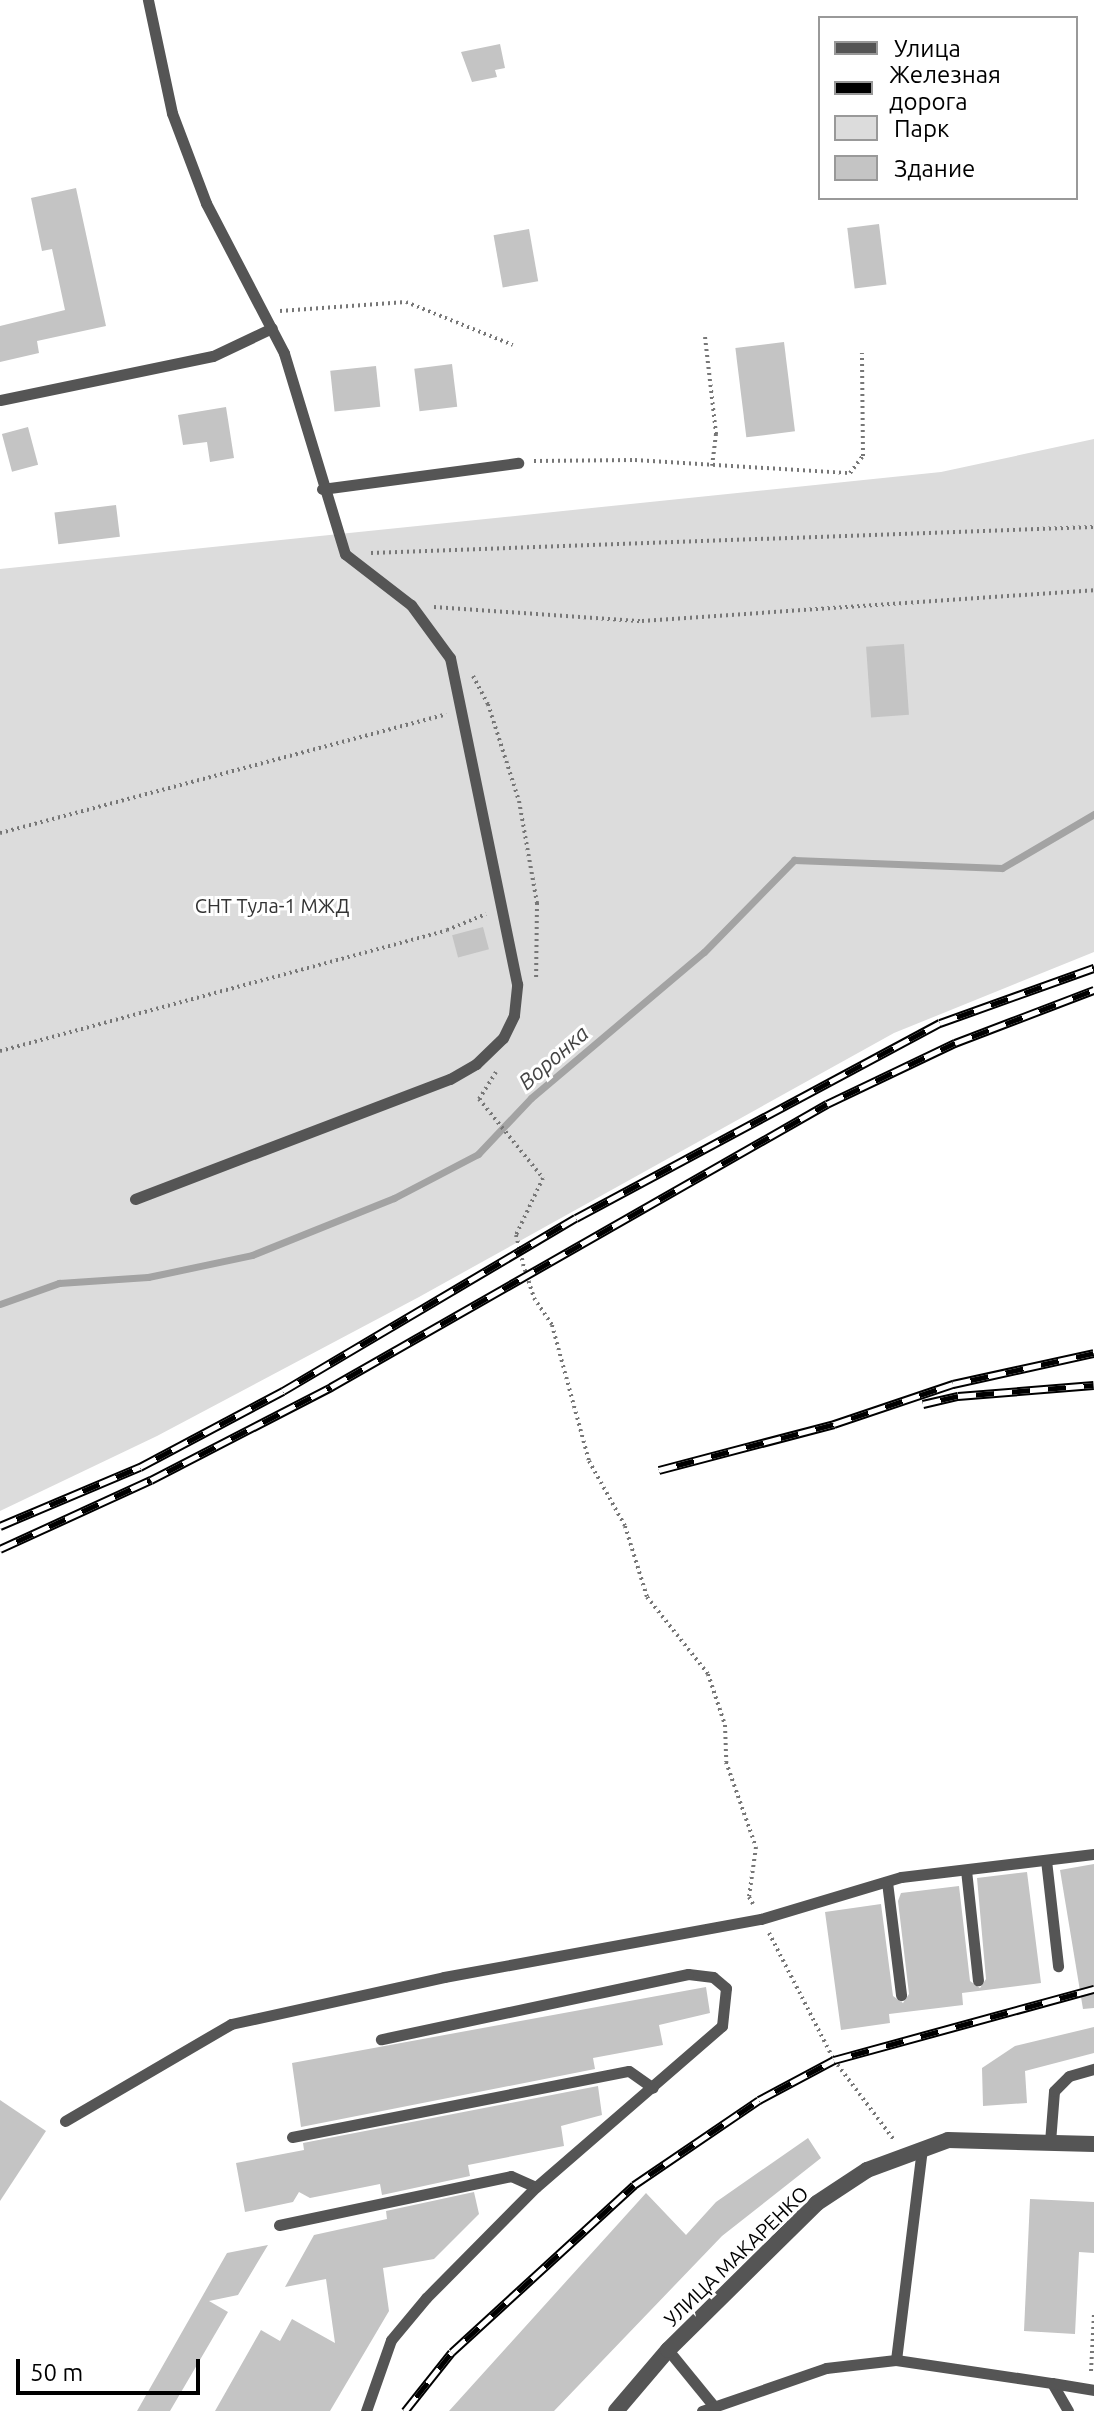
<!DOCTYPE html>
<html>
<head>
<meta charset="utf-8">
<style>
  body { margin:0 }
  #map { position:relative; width:1094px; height:2411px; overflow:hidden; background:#fff; font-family:Ubuntu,sans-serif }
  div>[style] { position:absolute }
  .green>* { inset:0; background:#dcdcdc }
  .stream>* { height:7px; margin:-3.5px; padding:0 3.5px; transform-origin:3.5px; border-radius:3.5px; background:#a3a3a3 }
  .building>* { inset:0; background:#c4c4c4; transform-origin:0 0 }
  .path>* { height:4px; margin-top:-2px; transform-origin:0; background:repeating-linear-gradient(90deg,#777 0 2px,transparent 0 6px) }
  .lane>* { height:11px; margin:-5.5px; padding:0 5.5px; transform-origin:5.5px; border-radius:5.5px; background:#555 }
  .street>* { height:16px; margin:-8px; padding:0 8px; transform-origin:8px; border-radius:8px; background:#555 }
  .rail>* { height:9px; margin-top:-4.5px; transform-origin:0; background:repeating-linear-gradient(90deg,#fff 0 18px,#000 0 36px); box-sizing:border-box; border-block:2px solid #000 }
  span { translate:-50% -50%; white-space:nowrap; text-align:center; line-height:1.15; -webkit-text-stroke:6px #fff; paint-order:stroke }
  .park-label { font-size:20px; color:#333 }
  .street-label { font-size:20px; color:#000 }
  .water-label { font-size:22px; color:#444; font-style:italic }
  .legend { position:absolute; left:818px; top:16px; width:260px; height:184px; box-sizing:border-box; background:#fff; border:2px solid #999; margin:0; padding:10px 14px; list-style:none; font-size:24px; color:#000 }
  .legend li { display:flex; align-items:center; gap:16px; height:40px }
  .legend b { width:40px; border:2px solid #999 }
  .scale { position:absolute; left:16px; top:2359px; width:184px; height:36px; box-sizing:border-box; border:4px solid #000; border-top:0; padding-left:10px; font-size:24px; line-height:28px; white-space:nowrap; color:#000; -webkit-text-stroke:6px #fff; paint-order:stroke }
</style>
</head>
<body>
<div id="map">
  <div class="green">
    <div style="clip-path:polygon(1094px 439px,1094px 952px,894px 1033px,419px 1297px,157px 1436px,0 1511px,0 569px,941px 472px)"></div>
  </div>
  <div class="stream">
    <div style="left:0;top:1304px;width:63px;rotate:-19.6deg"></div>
    <div style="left:59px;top:1283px;width:89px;rotate:-3.9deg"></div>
    <div style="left:148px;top:1277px;width:106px;rotate:-11.9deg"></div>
    <div style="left:252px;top:1255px;width:153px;rotate:-21.9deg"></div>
    <div style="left:394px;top:1198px;width:95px;rotate:-27.6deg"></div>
    <div style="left:478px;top:1154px;width:77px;rotate:-46.6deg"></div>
    <div style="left:531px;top:1098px;width:226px;rotate:-40.2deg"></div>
    <div style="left:704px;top:952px;width:129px;rotate:-45.6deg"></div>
    <div style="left:794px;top:860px;width:208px;rotate:2.2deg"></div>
    <div style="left:1002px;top:868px;width:107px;rotate:-30.4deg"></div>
  </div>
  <div class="building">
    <div style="clip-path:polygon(500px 44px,505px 68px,495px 70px,497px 77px,472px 82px,461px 52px)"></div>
    <div style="clip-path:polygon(76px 188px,106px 326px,37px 341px,39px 353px,0 362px,0 326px,65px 310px,52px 249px,42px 251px,31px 198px)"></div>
    <div style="left:879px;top:224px;width:61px;height:32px;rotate:83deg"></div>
    <div style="left:529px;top:229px;width:53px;height:36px;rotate:80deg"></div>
    <div style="left:784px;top:342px;width:90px;height:49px;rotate:83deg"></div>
    <div style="left:452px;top:364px;width:43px;height:38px;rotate:83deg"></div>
    <div style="left:376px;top:366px;width:41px;height:46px;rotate:84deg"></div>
    <div style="clip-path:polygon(226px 407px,234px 458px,210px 462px,207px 442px,183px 445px,178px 415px)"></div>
    <div style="left:28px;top:427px;width:39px;height:27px;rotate:75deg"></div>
    <div style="left:116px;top:505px;width:32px;height:62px;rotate:83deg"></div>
    <div style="left:904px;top:644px;width:71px;height:38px;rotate:86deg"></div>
    <div style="left:483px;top:927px;width:23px;height:32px;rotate:75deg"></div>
    <div style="clip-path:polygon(1094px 1864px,1094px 2008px,1083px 2009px,1060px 1870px)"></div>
    <div style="clip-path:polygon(1027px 1872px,1041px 1983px,962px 1993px,963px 2005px,889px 2014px,890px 2023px,841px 2030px,825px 1912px,881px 1904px,893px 1996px,903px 2003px,909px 1994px,898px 1901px,901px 1893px,959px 1886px,970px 1981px,980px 1988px,986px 1979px,977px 1878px)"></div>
    <div style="clip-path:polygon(706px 1987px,710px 2013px,659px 2025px,663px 2045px,593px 2058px,595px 2069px,301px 2127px,292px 2063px)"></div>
    <div style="clip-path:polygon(1094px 2027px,1094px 2053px,1025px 2071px,1027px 2103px,983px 2106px,982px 2068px,1015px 2046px)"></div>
    <div style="clip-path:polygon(598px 2086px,602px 2115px,561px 2126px,564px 2146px,468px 2165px,470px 2176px,382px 2195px,380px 2184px,310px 2198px,299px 2192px,293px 2202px,245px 2212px,236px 2163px,304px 2150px,303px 2143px)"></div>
    <div style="clip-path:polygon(0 2100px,46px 2131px,0 2201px)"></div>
    <div style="clip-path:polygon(808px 2138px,821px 2158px,722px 2236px,554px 2411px,449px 2411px,646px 2193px,686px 2235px,716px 2202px)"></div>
    <div style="clip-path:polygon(474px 2192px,479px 2214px,434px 2259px,383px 2268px,389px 2311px,330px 2411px,215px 2411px,261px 2330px,280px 2341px,292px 2319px,335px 2343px,326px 2279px,285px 2287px,314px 2235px,387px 2219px,386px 2211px)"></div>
    <div style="clip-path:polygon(1030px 2199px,1094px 2202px,1094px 2253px,1079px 2252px,1075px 2334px,1024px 2331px)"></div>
    <div style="clip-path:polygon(268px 2245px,238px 2295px,209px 2301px,228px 2312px,170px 2411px,137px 2411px,227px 2253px)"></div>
  </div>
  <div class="path">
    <div style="left:280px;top:311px;width:126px;rotate:-4.1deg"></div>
    <div style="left:406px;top:302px;width:115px;rotate:21.9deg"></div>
    <div style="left:705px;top:337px;width:98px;rotate:83.5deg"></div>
    <div style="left:716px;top:434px;width:32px;rotate:97deg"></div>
    <div style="left:534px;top:461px;width:101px;rotate:-0.6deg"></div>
    <div style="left:635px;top:460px;width:215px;rotate:3.5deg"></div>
    <div style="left:850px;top:473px;width:21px;rotate:-53deg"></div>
    <div style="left:863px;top:456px;width:103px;rotate:-90.6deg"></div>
    <div style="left:371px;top:553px;width:723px;rotate:-2.06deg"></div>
    <div style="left:434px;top:607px;width:208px;rotate:3.9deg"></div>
    <div style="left:642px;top:621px;width:453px;rotate:-3.9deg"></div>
    <div style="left:473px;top:676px;width:32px;rotate:62deg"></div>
    <div style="left:488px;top:704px;width:102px;rotate:72.3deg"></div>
    <div style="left:519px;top:801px;width:104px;rotate:80deg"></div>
    <div style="left:537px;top:903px;width:78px;rotate:90.7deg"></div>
    <div style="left:0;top:833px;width:462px;rotate:-14.9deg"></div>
    <div style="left:0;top:1051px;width:463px;rotate:-15.1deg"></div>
    <div style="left:447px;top:930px;width:42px;rotate:-22.3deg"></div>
    <div style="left:496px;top:1072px;width:32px;rotate:122deg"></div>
    <div style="left:479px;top:1099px;width:102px;rotate:51deg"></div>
    <div style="left:543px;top:1178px;width:63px;rotate:115.3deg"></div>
    <div style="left:516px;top:1235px;width:30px;rotate:76deg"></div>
    <div style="left:523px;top:1264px;width:36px;rotate:72deg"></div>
    <div style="left:534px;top:1298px;width:32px;rotate:56deg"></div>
    <div style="left:552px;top:1325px;width:141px;rotate:74.8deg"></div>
    <div style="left:589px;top:1461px;width:74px;rotate:61deg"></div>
    <div style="left:625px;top:1526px;width:74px;rotate:72.8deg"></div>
    <div style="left:647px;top:1597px;width:98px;rotate:51.6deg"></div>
    <div style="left:708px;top:1674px;width:54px;rotate:71.6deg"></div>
    <div style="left:725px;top:1725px;width:37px;rotate:88deg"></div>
    <div style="left:726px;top:1762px;width:90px;rotate:70.6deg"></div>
    <div style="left:756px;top:1847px;width:50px;rotate:98deg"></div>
    <div style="left:749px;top:1897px;width:8px;rotate:60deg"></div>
    <div style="left:769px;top:1933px;width:143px;rotate:62.9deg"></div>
    <div style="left:834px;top:2060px;width:100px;rotate:53.1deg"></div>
    <div style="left:1091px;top:2371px;width:58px;rotate:-87deg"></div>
  </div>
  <div class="lane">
    <div style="left:0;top:400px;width:217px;rotate:-11.7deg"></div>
    <div style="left:213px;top:356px;width:65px;rotate:-25.4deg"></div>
    <div style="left:322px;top:489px;width:198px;rotate:-7.6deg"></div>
    <div style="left:135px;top:1199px;width:337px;rotate:-20.9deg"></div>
    <div style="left:450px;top:1079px;width:30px;rotate:-30deg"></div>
    <div style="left:476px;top:1064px;width:37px;rotate:-44deg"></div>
    <div style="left:503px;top:1038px;width:25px;rotate:-64deg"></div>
    <div style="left:514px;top:1015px;width:31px;rotate:-84deg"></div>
    <div style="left:517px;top:984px;width:333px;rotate:-101.6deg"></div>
    <div style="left:450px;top:658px;width:66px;rotate:-126.3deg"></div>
    <div style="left:411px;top:605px;width:83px;rotate:-142.3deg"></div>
    <div style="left:345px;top:554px;width:210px;rotate:-106.9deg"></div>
    <div style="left:284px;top:353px;width:169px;rotate:-117.5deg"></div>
    <div style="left:206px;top:203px;width:96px;rotate:-110.7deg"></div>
    <div style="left:172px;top:113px;width:116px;rotate:-102deg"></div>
    <div style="left:1046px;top:1860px;width:107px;rotate:83.5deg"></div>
    <div style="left:966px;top:1870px;width:111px;rotate:83.8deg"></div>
    <div style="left:887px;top:1882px;width:114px;rotate:82.9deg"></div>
    <div style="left:65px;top:2121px;width:192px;rotate:-30.3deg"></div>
    <div style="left:231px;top:2024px;width:218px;rotate:-12.4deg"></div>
    <div style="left:444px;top:1977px;width:322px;rotate:-10.4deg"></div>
    <div style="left:761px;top:1919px;width:146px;rotate:-16.7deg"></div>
    <div style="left:901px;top:1877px;width:194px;rotate:-6.8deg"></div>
    <div style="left:292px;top:2137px;width:343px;rotate:-11.1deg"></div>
    <div style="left:629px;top:2071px;width:29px;rotate:35deg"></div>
    <div style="left:1050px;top:2142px;width:51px;rotate:-85.5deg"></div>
    <div style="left:1054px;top:2091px;width:21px;rotate:-45deg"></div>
    <div style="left:1069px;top:2076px;width:26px;rotate:-16deg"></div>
    <div style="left:279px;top:2225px;width:237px;rotate:-11.9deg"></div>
    <div style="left:511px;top:2176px;width:27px;rotate:24deg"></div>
    <div style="left:668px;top:2350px;width:70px;rotate:50.8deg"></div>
    <div style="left:896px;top:2360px;width:158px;rotate:8.4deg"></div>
    <div style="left:1052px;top:2383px;width:32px;rotate:60deg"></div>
    <div style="left:1052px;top:2383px;width:43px;rotate:9.5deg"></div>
    <div style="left:366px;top:2411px;width:75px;rotate:-70.6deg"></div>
    <div style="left:391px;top:2340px;width:55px;rotate:-50.2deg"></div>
    <div style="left:426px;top:2298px;width:156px;rotate:-45.3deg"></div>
    <div style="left:536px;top:2187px;width:246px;rotate:-40.9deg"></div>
    <div style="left:722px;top:2026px;width:38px;rotate:-84deg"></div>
    <div style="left:726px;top:1988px;width:17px;rotate:-140deg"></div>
    <div style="left:713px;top:1977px;width:25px;rotate:-173deg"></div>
    <div style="left:688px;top:1974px;width:314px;rotate:168deg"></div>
    <div style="left:702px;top:2411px;width:131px;rotate:-19.1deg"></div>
    <div style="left:826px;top:2368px;width:70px;rotate:-6.5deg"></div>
    <div style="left:896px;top:2360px;width:214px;rotate:-83deg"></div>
  </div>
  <div class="street">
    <div style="left:616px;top:2411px;width:80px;rotate:-49.6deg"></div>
    <div style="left:668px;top:2350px;width:209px;rotate:-44.6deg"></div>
    <div style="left:817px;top:2203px;width:60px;rotate:-33.4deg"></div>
    <div style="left:867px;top:2170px;width:86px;rotate:-20.3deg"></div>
    <div style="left:948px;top:2140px;width:146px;rotate:1.6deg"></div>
  </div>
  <div class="rail">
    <div style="left:923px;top:1404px;width:36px;rotate:-13deg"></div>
    <div style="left:958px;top:1396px;width:136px;rotate:-4.6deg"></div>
    <div style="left:659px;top:1470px;width:181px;rotate:-14.7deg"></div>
    <div style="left:834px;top:1424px;width:126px;rotate:-18.6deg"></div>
    <div style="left:953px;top:1384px;width:144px;rotate:-12.4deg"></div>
    <div style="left:0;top:1526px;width:152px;rotate:-22.9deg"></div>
    <div style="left:140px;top:1467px;width:162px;rotate:-28deg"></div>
    <div style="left:283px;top:1391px;width:340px;rotate:-30.6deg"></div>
    <div style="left:576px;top:1218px;width:413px;rotate:-28.2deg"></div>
    <div style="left:940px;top:1023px;width:164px;rotate:-19.7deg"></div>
    <div style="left:0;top:1549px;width:166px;rotate:-24.6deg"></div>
    <div style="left:151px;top:1480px;width:203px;rotate:-27.3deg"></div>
    <div style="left:331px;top:1387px;width:571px;rotate:-29.71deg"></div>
    <div style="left:827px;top:1104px;width:142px;rotate:-25.5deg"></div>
    <div style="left:955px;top:1043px;width:149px;rotate:-20.9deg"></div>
    <div style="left:405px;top:2411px;width:75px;rotate:-51.5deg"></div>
    <div style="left:452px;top:2352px;width:247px;rotate:-42.5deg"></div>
    <div style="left:634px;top:2185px;width:151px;rotate:-34.2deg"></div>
    <div style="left:759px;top:2100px;width:85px;rotate:-28.1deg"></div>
    <div style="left:834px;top:2060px;width:270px;rotate:-15.3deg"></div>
  </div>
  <div class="park-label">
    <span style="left:272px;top:905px">СНТ Тула-1 МЖД</span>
  </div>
  <div class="street-label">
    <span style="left:736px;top:2256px;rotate:-44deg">УЛИЦА МАКАРЕНКО</span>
  </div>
  <div class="water-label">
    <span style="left:553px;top:1057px;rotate:-41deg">Воронка</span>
  </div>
  <ul class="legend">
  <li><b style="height:10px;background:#555"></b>Улица</li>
  <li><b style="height:10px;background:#000"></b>Железная дорога</li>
  <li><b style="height:22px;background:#dcdcdc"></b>Парк</li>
  <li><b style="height:22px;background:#c4c4c4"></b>Здание</li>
  </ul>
  <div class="scale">50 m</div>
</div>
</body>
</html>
